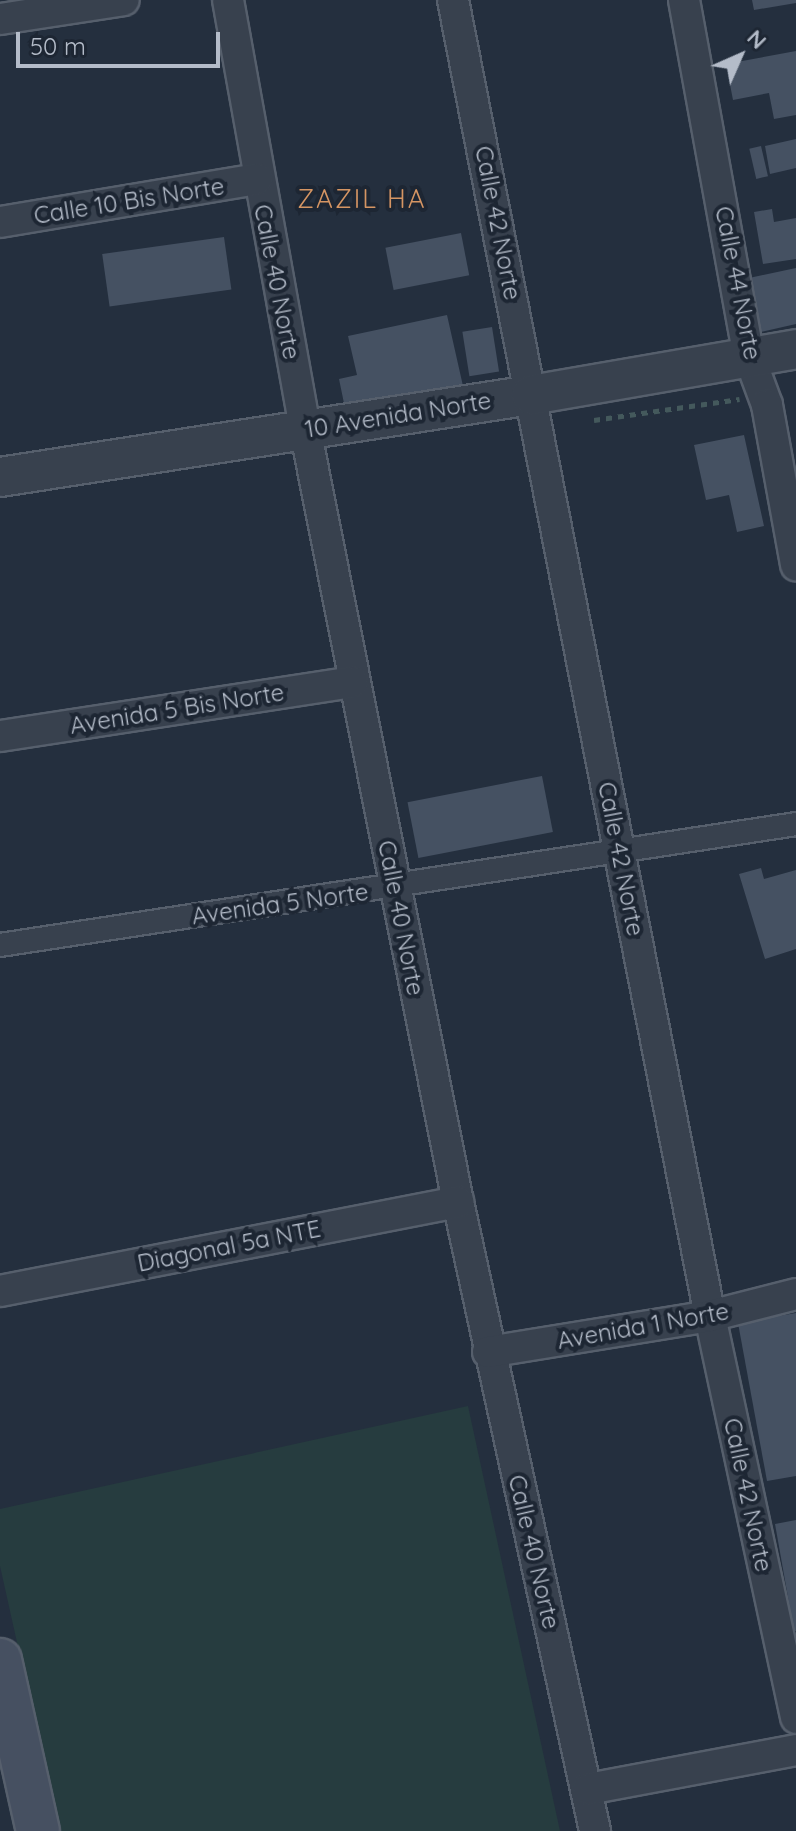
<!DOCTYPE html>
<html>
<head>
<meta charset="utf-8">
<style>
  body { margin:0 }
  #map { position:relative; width:796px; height:1831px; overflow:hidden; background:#242f3e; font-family:Quicksand,sans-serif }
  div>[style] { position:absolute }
  .green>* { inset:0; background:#263c3f }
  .building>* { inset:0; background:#455162; transform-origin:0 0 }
  .path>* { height:5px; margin-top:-2.5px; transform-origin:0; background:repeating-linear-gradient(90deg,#44595c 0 6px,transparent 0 12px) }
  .roads { filter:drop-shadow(2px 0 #565f6c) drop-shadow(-2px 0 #565f6c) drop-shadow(0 2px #565f6c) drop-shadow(0 -2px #565f6c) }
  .pedestrian>* { height:22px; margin:-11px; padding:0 11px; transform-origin:11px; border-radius:11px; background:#38414e }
  .minor>* { height:30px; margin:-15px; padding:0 15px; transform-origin:15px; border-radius:15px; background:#38414e }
  .tertiary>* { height:38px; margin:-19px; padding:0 19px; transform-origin:19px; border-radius:19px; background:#38414e }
  .secondary>* { height:42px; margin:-21px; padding:0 21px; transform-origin:21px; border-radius:21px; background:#465061 }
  span { translate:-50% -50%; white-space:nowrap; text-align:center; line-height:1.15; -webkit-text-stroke:8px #1d2633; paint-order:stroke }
  .street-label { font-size:24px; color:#b4bcc9 }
  .neighbourhood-label { font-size:26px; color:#d59563; letter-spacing:2px }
  .north { position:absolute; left:700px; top:16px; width:80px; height:80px; -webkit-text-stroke:6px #1d2633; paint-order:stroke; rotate:45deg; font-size:22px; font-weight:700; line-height:32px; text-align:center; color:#b4bcc9 }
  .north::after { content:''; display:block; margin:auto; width:28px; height:36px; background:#b4bcc9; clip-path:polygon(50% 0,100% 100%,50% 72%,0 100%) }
  .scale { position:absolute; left:16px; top:32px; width:204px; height:36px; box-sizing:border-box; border:4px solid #b4bcc9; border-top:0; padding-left:10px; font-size:24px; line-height:28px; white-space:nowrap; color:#b4bcc9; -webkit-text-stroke:6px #1d2633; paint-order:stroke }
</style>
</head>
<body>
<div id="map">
  <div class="green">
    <div style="clip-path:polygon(468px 1406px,560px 1831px,59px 1831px,0 1566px,0 1509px)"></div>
  </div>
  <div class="building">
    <div style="clip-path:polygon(752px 0,796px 0,796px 3px,754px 10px)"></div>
    <div style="clip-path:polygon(796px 51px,796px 115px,774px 119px,769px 93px,733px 100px,726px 64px)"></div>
    <div style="clip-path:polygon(796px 139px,796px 168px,770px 174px,765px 146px)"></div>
    <div style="left:761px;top:146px;width:31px;height:12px;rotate:77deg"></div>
    <div style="clip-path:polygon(772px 209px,774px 222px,796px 218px,796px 259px,763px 264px,754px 212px)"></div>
    <div style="left:461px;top:233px;width:43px;height:77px;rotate:79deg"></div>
    <div style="left:224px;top:237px;width:53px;height:123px;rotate:82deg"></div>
    <div style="clip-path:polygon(796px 268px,796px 324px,761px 332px,749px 278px)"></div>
    <div style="clip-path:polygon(447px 315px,463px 386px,346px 413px,339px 379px,357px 375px,348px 336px)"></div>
    <div style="left:492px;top:327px;width:45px;height:30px;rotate:81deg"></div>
    <div style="clip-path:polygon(744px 435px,764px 526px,737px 532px,729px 495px,706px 500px,694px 445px)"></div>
    <div style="left:542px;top:776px;width:57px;height:137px;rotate:79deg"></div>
    <div style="clip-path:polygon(761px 868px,764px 879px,796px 870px,796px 949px,765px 959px,739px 874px)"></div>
    <div style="clip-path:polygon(796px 1313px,796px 1476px,767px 1481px,738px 1323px)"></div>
    <div style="clip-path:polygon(796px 1520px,796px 1631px,794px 1631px,775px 1524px)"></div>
  </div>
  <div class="path">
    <div style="left:594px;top:420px;width:147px;rotate:-8.2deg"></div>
  </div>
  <div class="roads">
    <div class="pedestrian">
      <div style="left:0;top:945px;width:805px;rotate:-8.64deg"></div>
    </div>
    <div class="minor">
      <div style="left:228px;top:0;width:436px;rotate:79.8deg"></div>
      <div style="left:305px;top:429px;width:788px;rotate:78.8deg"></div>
      <div style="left:458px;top:1202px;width:644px;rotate:77.71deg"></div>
      <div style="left:453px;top:0;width:1341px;rotate:78.95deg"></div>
      <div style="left:710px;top:1316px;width:411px;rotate:77.9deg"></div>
      <div style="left:684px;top:0;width:362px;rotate:79.7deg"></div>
      <div style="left:749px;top:356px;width:52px;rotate:69.8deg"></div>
      <div style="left:767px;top:405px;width:163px;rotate:79.7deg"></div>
      <div style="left:0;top:19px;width:125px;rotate:-8.7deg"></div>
      <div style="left:0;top:222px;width:261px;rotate:-9.5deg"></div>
      <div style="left:0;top:736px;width:357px;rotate:-8.7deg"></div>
      <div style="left:0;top:1291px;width:467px;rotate:-11deg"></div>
      <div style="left:488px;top:1352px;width:225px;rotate:-9.2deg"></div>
      <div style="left:710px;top:1316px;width:89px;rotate:-14.3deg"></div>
      <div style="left:588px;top:1789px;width:212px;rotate:-10.6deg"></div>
    </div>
    <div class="tertiary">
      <div style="left:0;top:477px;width:537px;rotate:-8.78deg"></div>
      <div style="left:531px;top:395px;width:269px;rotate:-9.8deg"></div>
    </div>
    <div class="secondary">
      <div style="left:0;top:1660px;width:175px;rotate:77.5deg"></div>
    </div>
  </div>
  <div class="street-label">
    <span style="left:129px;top:201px;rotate:-9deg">Calle 10 Bis Norte</span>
    <span style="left:498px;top:223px;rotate:79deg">Calle 42 Norte</span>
    <span style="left:277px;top:282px;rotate:79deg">Calle 40 Norte</span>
    <span style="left:738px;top:283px;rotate:79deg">Calle 44 Norte</span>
    <span style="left:398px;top:415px;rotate:-9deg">10 Avenida Norte</span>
    <span style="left:177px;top:709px;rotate:-9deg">Avenida 5 Bis Norte</span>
    <span style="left:621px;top:859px;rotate:79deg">Calle 42 Norte</span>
    <span style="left:280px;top:904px;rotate:-8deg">Avenida 5 Norte</span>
    <span style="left:401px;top:918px;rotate:79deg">Calle 40 Norte</span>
    <span style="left:229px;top:1246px;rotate:-11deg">Diagonal 5a NTE</span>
    <span style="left:643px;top:1326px;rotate:-10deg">Avenida 1 Norte</span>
    <span style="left:748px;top:1495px;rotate:78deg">Calle 42 Norte</span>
    <span style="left:534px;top:1552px;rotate:77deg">Calle 40 Norte</span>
  </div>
  <div class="neighbourhood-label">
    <span style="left:362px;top:199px">ZAZIL HA</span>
  </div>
  <div class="north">N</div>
  <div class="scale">50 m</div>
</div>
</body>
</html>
